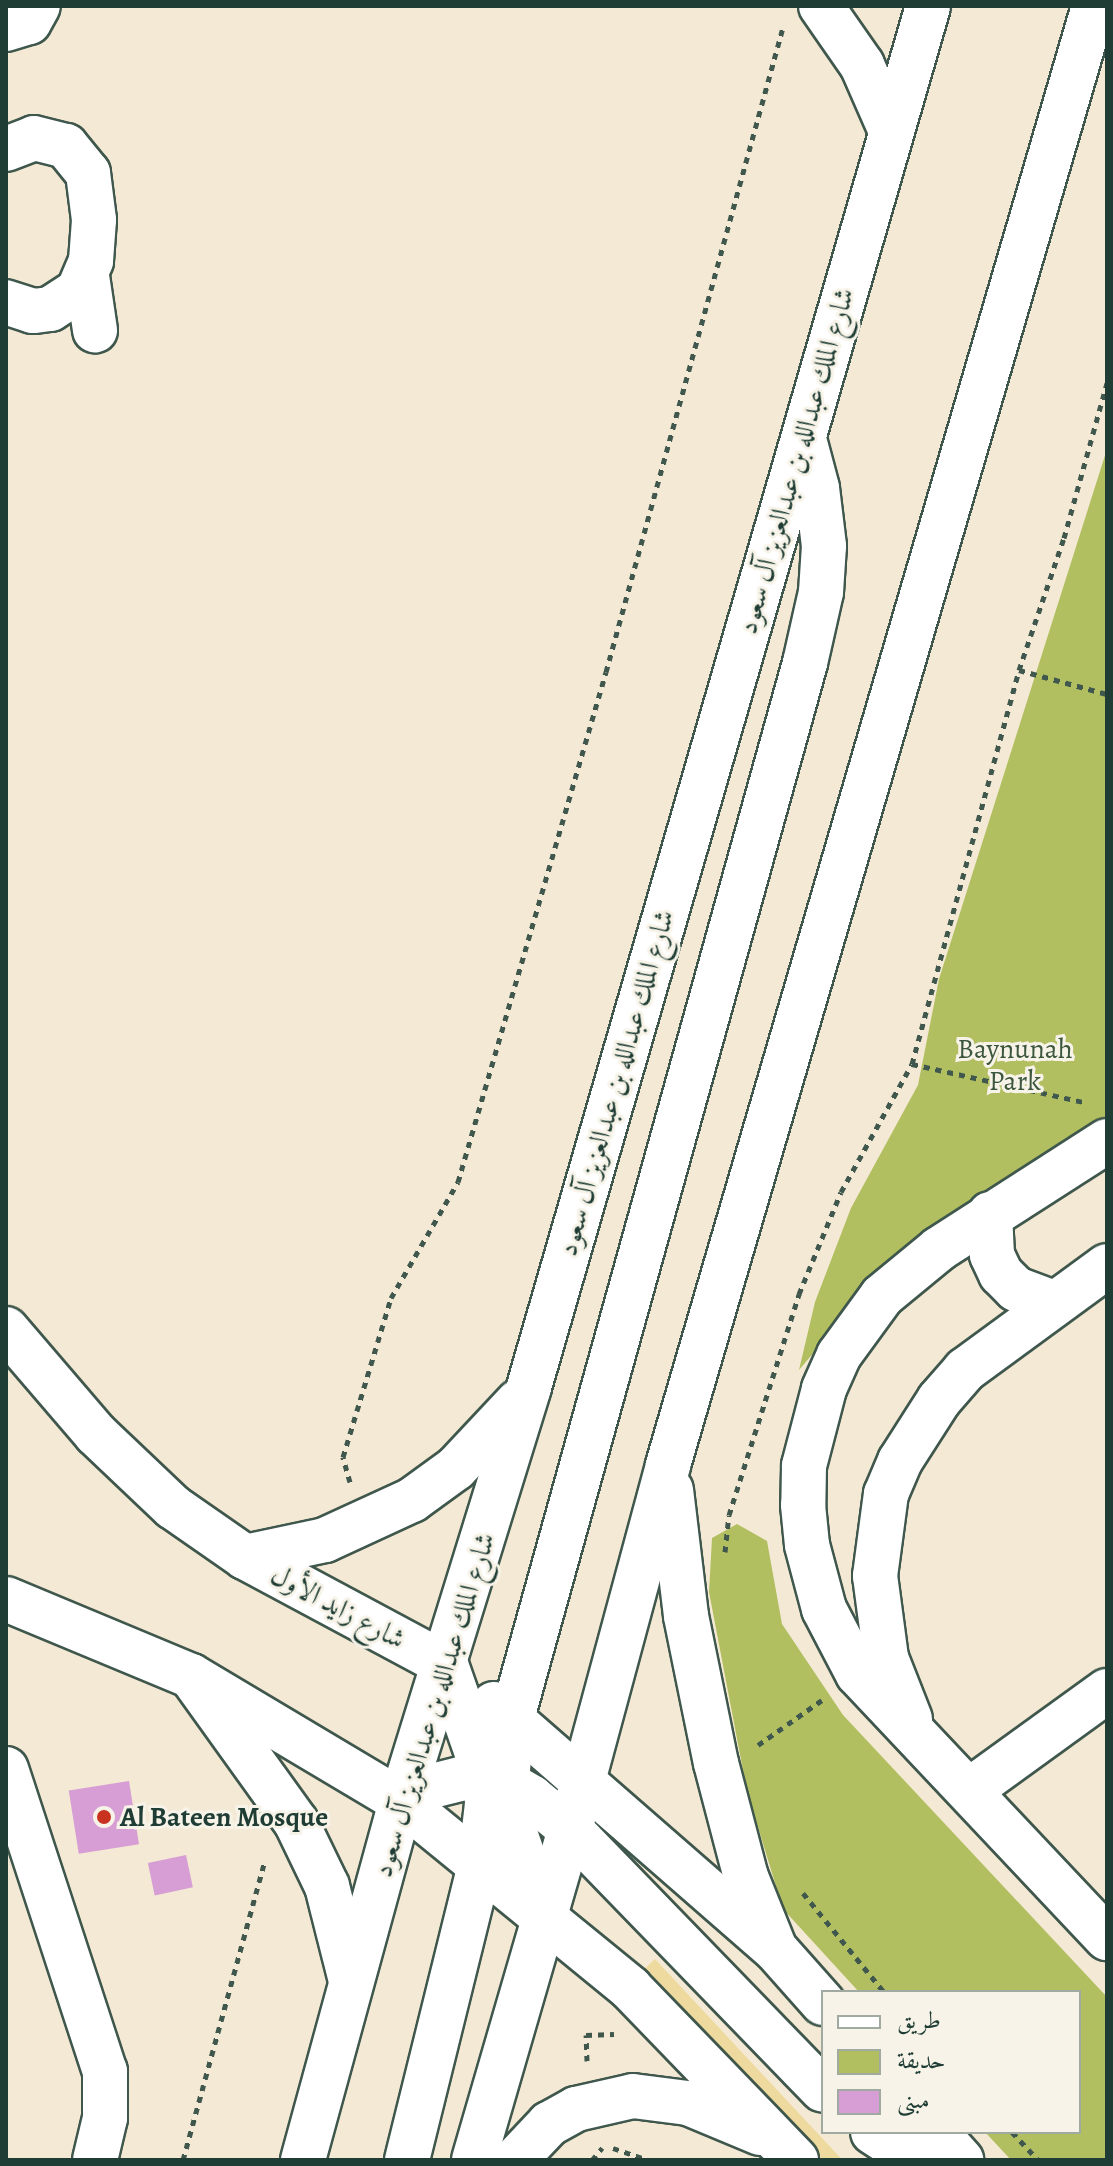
<!DOCTYPE html>
<html>
<head>
<meta charset="utf-8">
<style>
  body { margin:0 }
  #map { position:relative; width:1113px; height:2166px; overflow:hidden; background:#f4e9d4; font-family:Alegreya,Amiri,serif }
  div>[style] { position:absolute }
  .green>* { inset:0; background:#b2bf61 }
  .sand>* { inset:0; background:#eeda9e; transform-origin:0 0 }
  .building>* { inset:0; background:#d69ed4; transform-origin:0 0 }
  .path>* { height:5px; margin-top:-2.5px; transform-origin:0; background:repeating-linear-gradient(90deg,#3f574c 0 6px,transparent 0 12px) }
  .roads { filter:drop-shadow(2px 0 #3f574c) drop-shadow(-2px 0 #3f574c) drop-shadow(0 2px #3f574c) drop-shadow(0 -2px #3f574c) }
  .minor>* { height:44px; margin:-22px; padding:0 22px; transform-origin:22px; border-radius:22px; background:#fff }
  .major>* { height:44px; margin:-22px; padding:0 22px; transform-origin:22px; border-radius:22px; background:#fff }
  .dots>* { width:22px; height:22px; translate:-50% -50%; box-sizing:border-box; border:4px solid #f7f3e8; border-radius:50% }
  span { translate:-50% -50%; white-space:nowrap; text-align:center; line-height:1.15; -webkit-text-stroke:6px #f7f3e8; paint-order:stroke }
  .street-label { font-size:28px; color:#1f3d34 }
  .park-label { font-size:28px; color:#3c573d }
  .poi-label { font-size:28px; color:#1f3d34; font-weight:700 }
  .left { translate:0 -50%; text-align:left }
  .frame { position:absolute; inset:0; border:8px solid #1f3d34; pointer-events:none }
  .legend { position:absolute; left:821px; top:1990px; width:260px; height:144px; box-sizing:border-box; background:#f7f3e8; border:2px solid #a1aaa0; margin:0; padding:10px 14px; list-style:none; font-size:24px; color:#1f3d34 }
  .legend li { display:flex; align-items:center; gap:16px; height:40px }
  .legend b { width:40px; border:2px solid #a1aaa0 }
</style>
</head>
<body>
<div id="map">
  <div class="green">
    <div style="clip-path:polygon(1107px 449px,1107px 1115px,893px 1259px,799px 1370px,815px 1302px,851px 1208px,918px 1085px,939px 979px)"></div>
    <div style="clip-path:polygon(737px 1524px,767px 1541px,782px 1624px,843px 1715px,1107px 1997px,1107px 2160px,1011px 2160px,985px 2132px,1079px 2132px,1079px 1992px,859px 1992px,783px 1909px,747px 1791px,709px 1592px,712px 1538px)"></div>
  </div>
  <div class="sand">
    <div style="left:655px;top:1959px;width:275px;height:16px;rotate:47deg"></div>
  </div>
  <div class="building">
    <div style="left:129px;top:1781px;width:64px;height:61px;rotate:81deg"></div>
    <div style="left:186px;top:1855px;width:33px;height:39px;rotate:78deg"></div>
  </div>
  <div class="path">
    <div style="left:1019px;top:670px;width:91px;rotate:15.3deg"></div>
    <div style="left:912px;top:1064px;width:175px;rotate:12.5deg"></div>
    <div style="left:350px;top:1482px;width:26px;rotate:-106deg"></div>
    <div style="left:343px;top:1457px;width:166px;rotate:-73.2deg"></div>
    <div style="left:391px;top:1298px;width:134px;rotate:-60deg"></div>
    <div style="left:458px;top:1182px;width:531px;rotate:-73.82deg"></div>
    <div style="left:606px;top:672px;width:669px;rotate:-74.65deg"></div>
    <div style="left:725px;top:1552px;width:37px;rotate:-84deg"></div>
    <div style="left:729px;top:1515px;width:232px;rotate:-72.4deg"></div>
    <div style="left:799px;top:1294px;width:110px;rotate:-67.6deg"></div>
    <div style="left:841px;top:1192px;width:146px;rotate:-61deg"></div>
    <div style="left:912px;top:1064px;width:408px;rotate:-74.8deg"></div>
    <div style="left:1019px;top:670px;width:139px;rotate:-71.2deg"></div>
    <div style="left:1064px;top:538px;width:161px;rotate:-74.5deg"></div>
    <div style="left:758px;top:1745px;width:78px;rotate:-35.1deg"></div>
    <div style="left:803px;top:1893px;width:128px;rotate:50.7deg"></div>
    <div style="left:587px;top:2061px;width:26px;rotate:-92deg"></div>
    <div style="left:586px;top:2035px;width:28px;rotate:-2deg"></div>
    <div style="left:1012px;top:2132px;width:38px;rotate:47deg"></div>
    <div style="left:613px;top:2148px;width:36px;rotate:19deg"></div>
    <div style="left:183px;top:2160px;width:307px;rotate:-74.7deg"></div>
    <div style="left:592px;top:2160px;width:16px;rotate:-50deg"></div>
  </div>
  <div class="roads">
    <div class="minor">
      <div style="left:821px;top:6px;width:72px;rotate:55.2deg"></div>
      <div style="left:862px;top:65px;width:72px;rotate:66.3deg"></div>
      <div style="left:6px;top:29px;width:24px;rotate:-17deg"></div>
      <div style="left:29px;top:22px;width:18px;rotate:-61deg"></div>
      <div style="left:6px;top:149px;width:30px;rotate:-21deg"></div>
      <div style="left:34px;top:138px;width:33px;rotate:14deg"></div>
      <div style="left:66px;top:146px;width:35px;rotate:51deg"></div>
      <div style="left:88px;top:173px;width:47px;rotate:82.7deg"></div>
      <div style="left:94px;top:220px;width:41px;rotate:94.2deg"></div>
      <div style="left:91px;top:261px;width:33px;rotate:113deg"></div>
      <div style="left:78px;top:291px;width:33px;rotate:147deg"></div>
      <div style="left:50px;top:309px;width:17px;rotate:173deg"></div>
      <div style="left:33px;top:311px;width:28px;rotate:-162deg"></div>
      <div style="left:87px;top:276px;width:55px;rotate:81.6deg"></div>
      <div style="left:1107px;top:1141px;width:200px;rotate:147.3deg"></div>
      <div style="left:939px;top:1249px;width:74px;rotate:140.5deg"></div>
      <div style="left:882px;top:1296px;width:73px;rotate:126.1deg"></div>
      <div style="left:839px;top:1355px;width:37px;rotate:114deg"></div>
      <div style="left:824px;top:1389px;width:80px;rotate:104.6deg"></div>
      <div style="left:804px;top:1466px;width:39px;rotate:91deg"></div>
      <div style="left:803px;top:1505px;width:40px;rotate:84.3deg"></div>
      <div style="left:807px;top:1545px;width:66px;rotate:75.1deg"></div>
      <div style="left:824px;top:1609px;width:73px;rotate:62.4deg"></div>
      <div style="left:858px;top:1674px;width:363px;rotate:46.7deg"></div>
      <div style="left:990px;top:1214px;width:41px;rotate:87.2deg"></div>
      <div style="left:992px;top:1255px;width:21px;rotate:65deg"></div>
      <div style="left:1001px;top:1274px;width:21px;rotate:45deg"></div>
      <div style="left:1016px;top:1289px;width:40px;rotate:20.2deg"></div>
      <div style="left:6px;top:1329px;width:138px;rotate:49.4deg"></div>
      <div style="left:96px;top:1434px;width:106px;rotate:43.5deg"></div>
      <div style="left:173px;top:1507px;width:88px;rotate:34.8deg"></div>
      <div style="left:245px;top:1557px;width:228px;rotate:28.2deg"></div>
      <div style="left:6px;top:1599px;width:200px;rotate:22.6deg"></div>
      <div style="left:191px;top:1676px;width:244px;rotate:30.8deg"></div>
      <div style="left:910px;top:1719px;width:66px;rotate:-111.5deg"></div>
      <div style="left:886px;top:1658px;width:83px;rotate:-97.6deg"></div>
      <div style="left:875px;top:1576px;width:83px;rotate:-82.4deg"></div>
      <div style="left:886px;top:1494px;width:36px;rotate:-67deg"></div>
      <div style="left:900px;top:1461px;width:72px;rotate:-57.4deg"></div>
      <div style="left:939px;top:1400px;width:40px;rotate:-49deg"></div>
      <div style="left:965px;top:1370px;width:176px;rotate:-36.2deg"></div>
      <div style="left:6px;top:1769px;width:318px;rotate:71.9deg"></div>
      <div style="left:105px;top:2071px;width:47px;rotate:90deg"></div>
      <div style="left:105px;top:2118px;width:43px;rotate:103.4deg"></div>
      <div style="left:970px;top:1790px;width:169px;rotate:-35.9deg"></div>
    </div>
    <div class="major">
      <div style="left:671px;top:1490px;width:127px;rotate:83.2deg"></div>
      <div style="left:686px;top:1616px;width:150px;rotate:78.5deg"></div>
      <div style="left:716px;top:1763px;width:118px;rotate:75.3deg"></div>
      <div style="left:746px;top:1877px;width:72px;rotate:68.1deg"></div>
      <div style="left:245px;top:1557px;width:82px;rotate:-12deg"></div>
      <div style="left:325px;top:1540px;width:96px;rotate:-24.7deg"></div>
      <div style="left:412px;top:1500px;width:54px;rotate:-36deg"></div>
      <div style="left:456px;top:1468px;width:91px;rotate:-46.8deg"></div>
      <div style="left:191px;top:1676px;width:180px;rotate:54.3deg"></div>
      <div style="left:296px;top:1822px;width:71px;rotate:64.2deg"></div>
      <div style="left:327px;top:1886px;width:98px;rotate:75.8deg"></div>
      <div style="left:494px;top:1704px;width:374px;rotate:41.1deg"></div>
      <div style="left:776px;top:1950px;width:71px;rotate:48.4deg"></div>
      <div style="left:401px;top:1801px;width:22px;rotate:-32deg"></div>
      <div style="left:420px;top:1789px;width:45px;rotate:-14deg"></div>
      <div style="left:464px;top:1778px;width:43px;rotate:6.6deg"></div>
      <div style="left:507px;top:1783px;width:28px;rotate:30deg"></div>
      <div style="left:531px;top:1797px;width:50px;rotate:39.4deg"></div>
      <div style="left:570px;top:1829px;width:363px;rotate:45.9deg"></div>
      <div style="left:401px;top:1801px;width:296px;rotate:39.2deg"></div>
      <div style="left:630px;top:1988px;width:239px;rotate:46deg"></div>
      <div style="left:544px;top:1917px;width:105px;rotate:-109deg"></div>
      <div style="left:510px;top:1818px;width:35px;rotate:-95deg"></div>
      <div style="left:507px;top:1783px;width:65px;rotate:-85.6deg"></div>
      <div style="left:512px;top:1718px;width:1095px;rotate:-74.48deg"></div>
      <div style="left:805px;top:663px;width:73px;rotate:-77.3deg"></div>
      <div style="left:821px;top:592px;width:46px;rotate:-86.3deg"></div>
      <div style="left:824px;top:546px;width:58px;rotate:-96.9deg"></div>
      <div style="left:817px;top:488px;width:51px;rotate:-104.9deg"></div>
      <div style="left:873px;top:2132px;width:51px;rotate:33.1deg"></div>
      <div style="left:936px;top:2132px;width:38px;rotate:48deg"></div>
      <div style="left:303px;top:2160px;width:372px;rotate:-74.7deg"></div>
      <div style="left:401px;top:1801px;width:433px;rotate:-72.8deg"></div>
      <div style="left:529px;top:1387px;width:1437px;rotate:-73.88deg"></div>
      <div style="left:407px;top:2160px;width:304px;rotate:-76.1deg"></div>
      <div style="left:480px;top:1865px;width:61px;rotate:-83.5deg"></div>
      <div style="left:487px;top:1804px;width:25px;rotate:-92deg"></div>
      <div style="left:486px;top:1779px;width:121px;rotate:-109.3deg"></div>
      <div style="left:474px;top:2160px;width:345px;rotate:-73.8deg"></div>
      <div style="left:570px;top:1829px;width:377px;rotate:-74.9deg"></div>
      <div style="left:668px;top:1465px;width:1520px;rotate:-73.72deg"></div>
      <div style="left:515px;top:2160px;width:50px;rotate:-46.6deg"></div>
      <div style="left:549px;top:2124px;width:31px;rotate:-29deg"></div>
      <div style="left:576px;top:2109px;width:58px;rotate:-12.8deg"></div>
      <div style="left:633px;top:2096px;width:55px;rotate:7.3deg"></div>
      <div style="left:688px;top:2103px;width:78px;rotate:22.6deg"></div>
    </div>
  </div>
  <div class="dots">
    <div style="left:104px;top:1817px;background:#c8321e"></div>
  </div>
  <div class="street-label">
    <span style="left:796px;top:461px;rotate:-74deg">شارع الملك عبدالله بن عبدالعزيز آل سعود</span>
    <span style="left:616px;top:1083px;rotate:-74deg">شارع الملك عبدالله بن عبدالعزيز آل سعود</span>
    <span style="left:338px;top:1607px;rotate:28deg">شارع زايد الأول</span>
    <span style="left:434px;top:1705px;rotate:-73deg">شارع الملك عبدالله بن عبدالعزيز آل سعود</span>
  </div>
  <div class="park-label">
    <span style="left:1015px;top:1065px">Baynunah<br>Park</span>
  </div>
  <div class="poi-label">
    <span class="left" style="left:120px;top:1817px">Al Bateen Mosque</span>
  </div>
  <div class="frame"></div>
  <ul class="legend">
  <li><b style="height:10px;background:#fff"></b>طريق</li>
  <li><b style="height:22px;background:#b2bf61"></b>حديقة</li>
  <li><b style="height:22px;background:#d69ed4"></b>مبنى</li>
  </ul>
</div>
</body>
</html>
